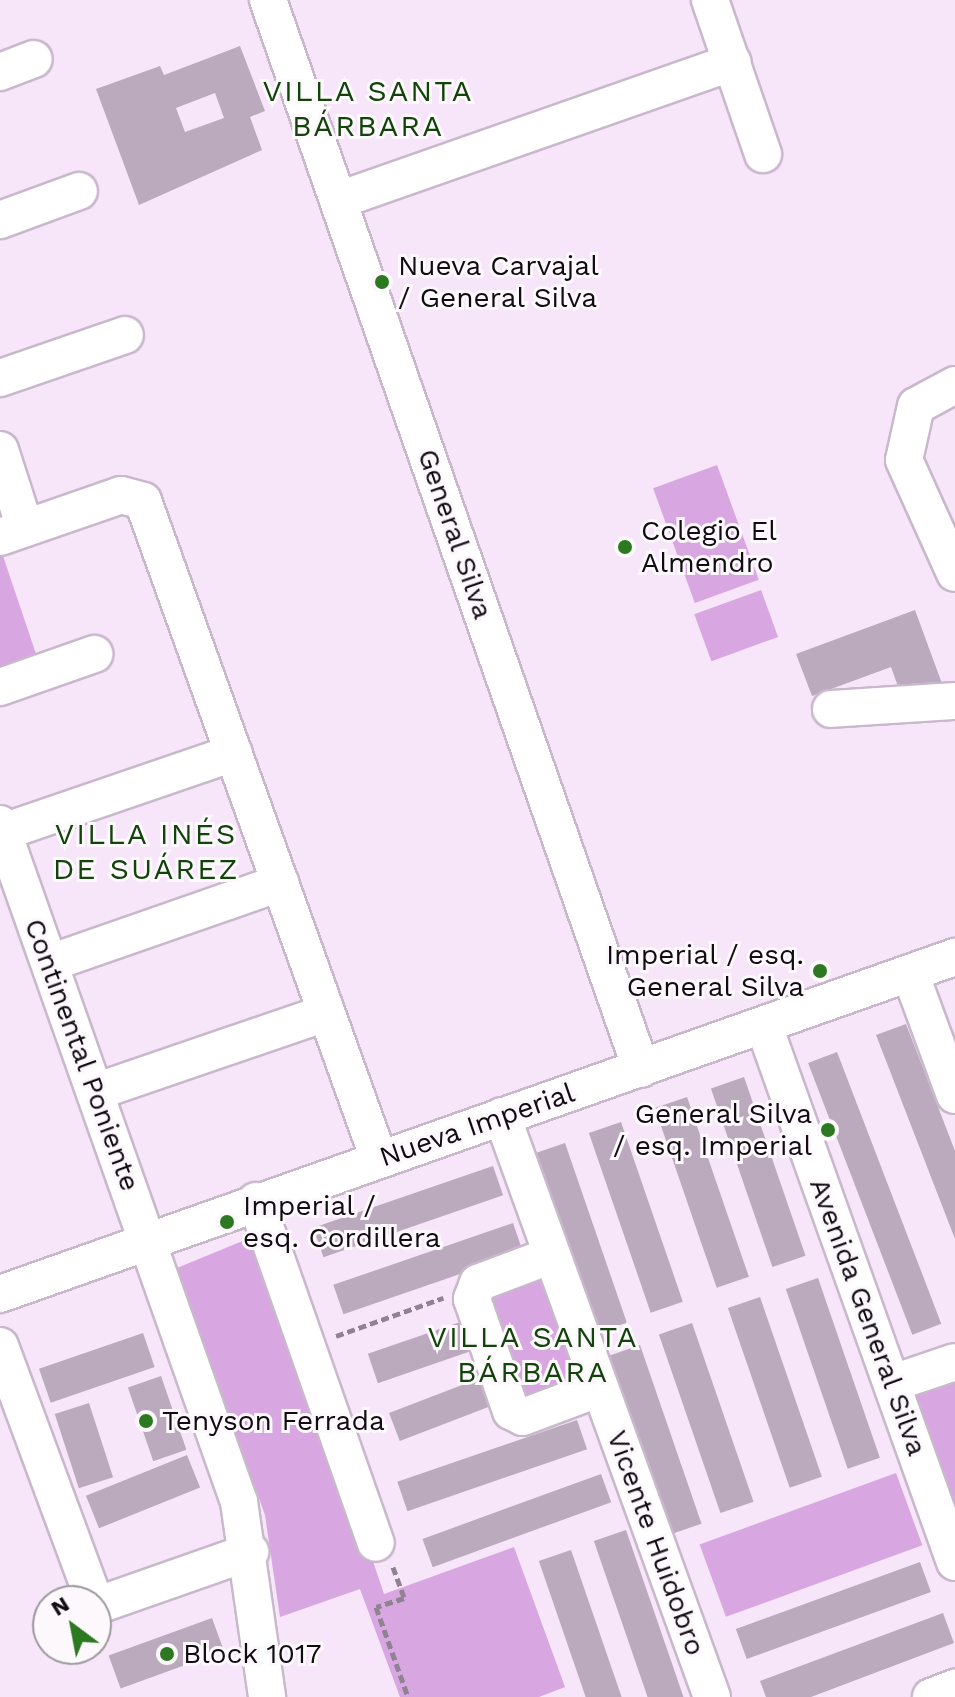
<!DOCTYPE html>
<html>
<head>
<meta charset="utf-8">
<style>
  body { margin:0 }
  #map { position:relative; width:955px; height:1697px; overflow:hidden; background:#f7e5fa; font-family:"Work Sans",sans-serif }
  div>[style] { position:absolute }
  .green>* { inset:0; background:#d8a6e1; transform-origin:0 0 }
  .building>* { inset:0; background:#bbaabe; transform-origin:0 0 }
  .path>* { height:5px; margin-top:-2.5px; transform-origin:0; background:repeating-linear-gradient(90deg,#8f8291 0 8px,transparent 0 12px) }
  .roads { filter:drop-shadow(2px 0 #c9b8cc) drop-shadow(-2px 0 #c9b8cc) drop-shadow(0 2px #c9b8cc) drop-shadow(0 -2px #c9b8cc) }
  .minor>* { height:36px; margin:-18px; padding:0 18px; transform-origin:18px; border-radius:18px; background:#fff }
  .dots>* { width:22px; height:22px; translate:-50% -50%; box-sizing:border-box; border:4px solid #fcf8fc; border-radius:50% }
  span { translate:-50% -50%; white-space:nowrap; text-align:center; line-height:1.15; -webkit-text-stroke:6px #fcf8fc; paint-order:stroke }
  .poi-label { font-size:28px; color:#110b12 }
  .left { translate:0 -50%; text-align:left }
  .right { translate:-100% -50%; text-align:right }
  .street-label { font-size:28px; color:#110b12 }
  .neighbourhood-label { font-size:30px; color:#12430b; letter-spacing:2px }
  .north { position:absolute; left:32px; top:1585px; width:80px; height:80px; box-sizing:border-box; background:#fcf8fc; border:2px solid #9e999e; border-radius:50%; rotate:328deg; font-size:22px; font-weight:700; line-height:32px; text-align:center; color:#110b12 }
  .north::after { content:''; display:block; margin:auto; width:28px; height:36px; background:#2d7921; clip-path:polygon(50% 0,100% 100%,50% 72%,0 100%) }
</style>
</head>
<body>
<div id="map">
  <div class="green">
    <div style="left:717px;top:465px;width:122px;height:68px;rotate:70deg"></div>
    <div style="clip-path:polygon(3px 556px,37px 657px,0 669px,0 557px)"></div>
    <div style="left:761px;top:590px;width:50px;height:71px;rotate:70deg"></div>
    <div style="clip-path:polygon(262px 1233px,384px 1594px,514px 1547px,565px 1687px,539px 1697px,400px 1697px,360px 1589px,280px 1617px,265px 1515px,177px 1268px)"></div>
    <div style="left:541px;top:1275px;width:118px;height:64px;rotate:70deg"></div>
    <div style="clip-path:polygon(955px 1377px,955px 1508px,915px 1391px)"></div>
    <div style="left:896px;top:1473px;width:77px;height:209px;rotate:70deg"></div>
  </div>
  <div class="building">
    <div style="clip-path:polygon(evenodd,240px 46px,265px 111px,250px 117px,262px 150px,139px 205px,96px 89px,160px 66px,164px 75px,240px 46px,215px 93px,224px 118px,185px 132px,176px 108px,215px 93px)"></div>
    <div style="clip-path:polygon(915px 610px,944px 689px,904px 703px,891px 667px,812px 696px,796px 654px)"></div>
    <div style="clip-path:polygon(906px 1024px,955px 1151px,955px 1239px,876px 1035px)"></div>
    <div style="left:837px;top:1052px;width:291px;height:31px;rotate:69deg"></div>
    <div style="left:744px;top:1077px;width:189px;height:35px;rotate:71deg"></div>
    <div style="left:687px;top:1097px;width:190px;height:34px;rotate:71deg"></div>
    <div style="left:621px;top:1122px;width:190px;height:34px;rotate:71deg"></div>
    <div style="left:565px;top:1143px;width:190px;height:34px;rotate:71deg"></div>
    <div style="left:493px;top:1166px;width:31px;height:190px;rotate:71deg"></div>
    <div style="left:513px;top:1223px;width:31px;height:190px;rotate:71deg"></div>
    <div style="left:818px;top:1278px;width:190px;height:34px;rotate:71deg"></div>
    <div style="left:760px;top:1297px;width:190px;height:34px;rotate:71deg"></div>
    <div style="left:469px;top:1319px;width:31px;height:107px;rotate:71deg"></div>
    <div style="left:692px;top:1323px;width:189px;height:35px;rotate:71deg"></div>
    <div style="left:143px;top:1333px;width:36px;height:110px;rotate:71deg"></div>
    <div style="left:640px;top:1345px;width:189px;height:35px;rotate:71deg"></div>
    <div style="left:488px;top:1375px;width:30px;height:106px;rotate:69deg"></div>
    <div style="left:161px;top:1376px;width:78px;height:35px;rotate:71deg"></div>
    <div style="left:89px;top:1403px;width:78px;height:36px;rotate:72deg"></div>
    <div style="left:577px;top:1420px;width:31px;height:190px;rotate:71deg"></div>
    <div style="left:187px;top:1455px;width:35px;height:109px;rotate:68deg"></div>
    <div style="left:601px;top:1474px;width:30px;height:190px;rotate:70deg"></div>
    <div style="left:626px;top:1530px;width:177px;height:34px;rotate:71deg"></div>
    <div style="left:571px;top:1550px;width:156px;height:34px;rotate:71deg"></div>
    <div style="left:920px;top:1562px;width:32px;height:196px;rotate:70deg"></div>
    <div style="clip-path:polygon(943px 1613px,954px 1643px,811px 1697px,766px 1697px,760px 1681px)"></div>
    <div style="left:212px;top:1618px;width:35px;height:110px;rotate:70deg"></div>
  </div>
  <div class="path">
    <div style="left:336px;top:1336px;width:114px;rotate:-19.6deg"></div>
    <div style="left:393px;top:1567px;width:33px;rotate:70deg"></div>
    <div style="left:404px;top:1598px;width:29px;rotate:162deg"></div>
    <div style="left:376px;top:1607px;width:96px;rotate:70.4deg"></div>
  </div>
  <div class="roads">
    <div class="minor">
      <div style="left:268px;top:0;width:1132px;rotate:70.76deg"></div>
      <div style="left:710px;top:0;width:163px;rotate:71deg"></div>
      <div style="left:0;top:72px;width:36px;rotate:-21deg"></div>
      <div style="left:339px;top:200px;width:417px;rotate:-19.3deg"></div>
      <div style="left:0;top:220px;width:84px;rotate:-20.2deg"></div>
      <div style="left:0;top:378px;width:132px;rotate:-19deg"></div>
      <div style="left:955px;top:385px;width:44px;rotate:151.7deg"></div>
      <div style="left:916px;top:406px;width:55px;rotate:102.5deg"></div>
      <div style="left:904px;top:460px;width:124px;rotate:65.7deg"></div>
      <div style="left:0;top:450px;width:82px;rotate:72.2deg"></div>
      <div style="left:0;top:537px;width:128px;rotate:-19.1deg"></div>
      <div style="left:121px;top:495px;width:23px;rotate:15deg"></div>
      <div style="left:143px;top:501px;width:699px;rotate:70.27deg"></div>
      <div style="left:0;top:687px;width:100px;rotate:-19.3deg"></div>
      <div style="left:831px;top:709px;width:124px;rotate:-3.7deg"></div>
      <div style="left:0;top:824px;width:719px;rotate:70.58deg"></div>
      <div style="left:239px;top:1502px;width:197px;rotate:81.8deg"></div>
      <div style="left:3px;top:832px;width:244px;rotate:-18.9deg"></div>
      <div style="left:50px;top:963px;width:244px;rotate:-19.2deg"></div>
      <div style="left:910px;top:973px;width:130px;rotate:69.8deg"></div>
      <div style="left:764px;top:1026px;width:569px;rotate:70.39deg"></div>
      <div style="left:95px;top:1092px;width:244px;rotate:-18.9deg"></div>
      <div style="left:502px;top:1116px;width:618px;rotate:70.13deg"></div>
      <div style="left:256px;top:1201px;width:362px;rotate:70.7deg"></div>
      <div style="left:552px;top:1255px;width:79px;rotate:159.3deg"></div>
      <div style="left:478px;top:1283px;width:17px;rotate:111deg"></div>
      <div style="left:472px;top:1299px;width:119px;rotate:70.8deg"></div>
      <div style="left:511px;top:1411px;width:13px;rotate:27deg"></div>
      <div style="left:523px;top:1417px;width:82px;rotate:-20.6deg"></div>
      <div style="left:0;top:1294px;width:1013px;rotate:-19.44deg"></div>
      <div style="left:0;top:1346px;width:269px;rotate:69.7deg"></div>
      <div style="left:93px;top:1598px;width:12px;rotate:24deg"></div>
      <div style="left:104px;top:1603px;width:155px;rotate:-19.3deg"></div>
      <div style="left:893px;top:1383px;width:65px;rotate:-18.7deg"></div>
      <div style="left:931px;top:1697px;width:26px;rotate:-21deg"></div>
    </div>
  </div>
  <div class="dots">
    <div style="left:382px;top:282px;background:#2d7921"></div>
    <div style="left:625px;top:547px;background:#2d7921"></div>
    <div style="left:820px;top:971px;background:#2d7921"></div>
    <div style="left:828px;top:1130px;background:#2d7921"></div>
    <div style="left:227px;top:1222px;background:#2d7921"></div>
    <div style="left:146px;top:1421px;background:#2d7921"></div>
    <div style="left:167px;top:1654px;background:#2d7921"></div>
  </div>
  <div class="poi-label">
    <span class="left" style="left:398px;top:282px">Nueva Carvajal<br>/ General Silva</span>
    <span class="left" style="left:641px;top:547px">Colegio El<br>Almendro</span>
    <span class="right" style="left:804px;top:971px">Imperial / esq.<br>General Silva</span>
    <span class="right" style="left:812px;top:1130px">General Silva<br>/ esq. Imperial</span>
    <span class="left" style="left:243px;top:1222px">Imperial /<br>esq. Cordillera</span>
    <span class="left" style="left:162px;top:1421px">Tenyson Ferrada</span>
    <span class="left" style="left:183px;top:1654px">Block 1017</span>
  </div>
  <div class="street-label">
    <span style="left:455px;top:534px;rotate:71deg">General Silva</span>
    <span style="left:82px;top:1055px;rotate:70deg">Continental Poniente</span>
    <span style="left:477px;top:1125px;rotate:-19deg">Nueva Imperial</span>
    <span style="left:868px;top:1317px;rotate:70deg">Avenida General Silva</span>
    <span style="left:656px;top:1543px;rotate:70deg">Vicente Huidobro</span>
  </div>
  <div class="neighbourhood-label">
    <span style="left:368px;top:108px">VILLA SANTA<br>BÁRBARA</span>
    <span style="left:146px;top:851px">VILLA INÉS<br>DE SUÁREZ</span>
    <span style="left:533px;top:1354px">VILLA SANTA<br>BÁRBARA</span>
  </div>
  <div class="north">N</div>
</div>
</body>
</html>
